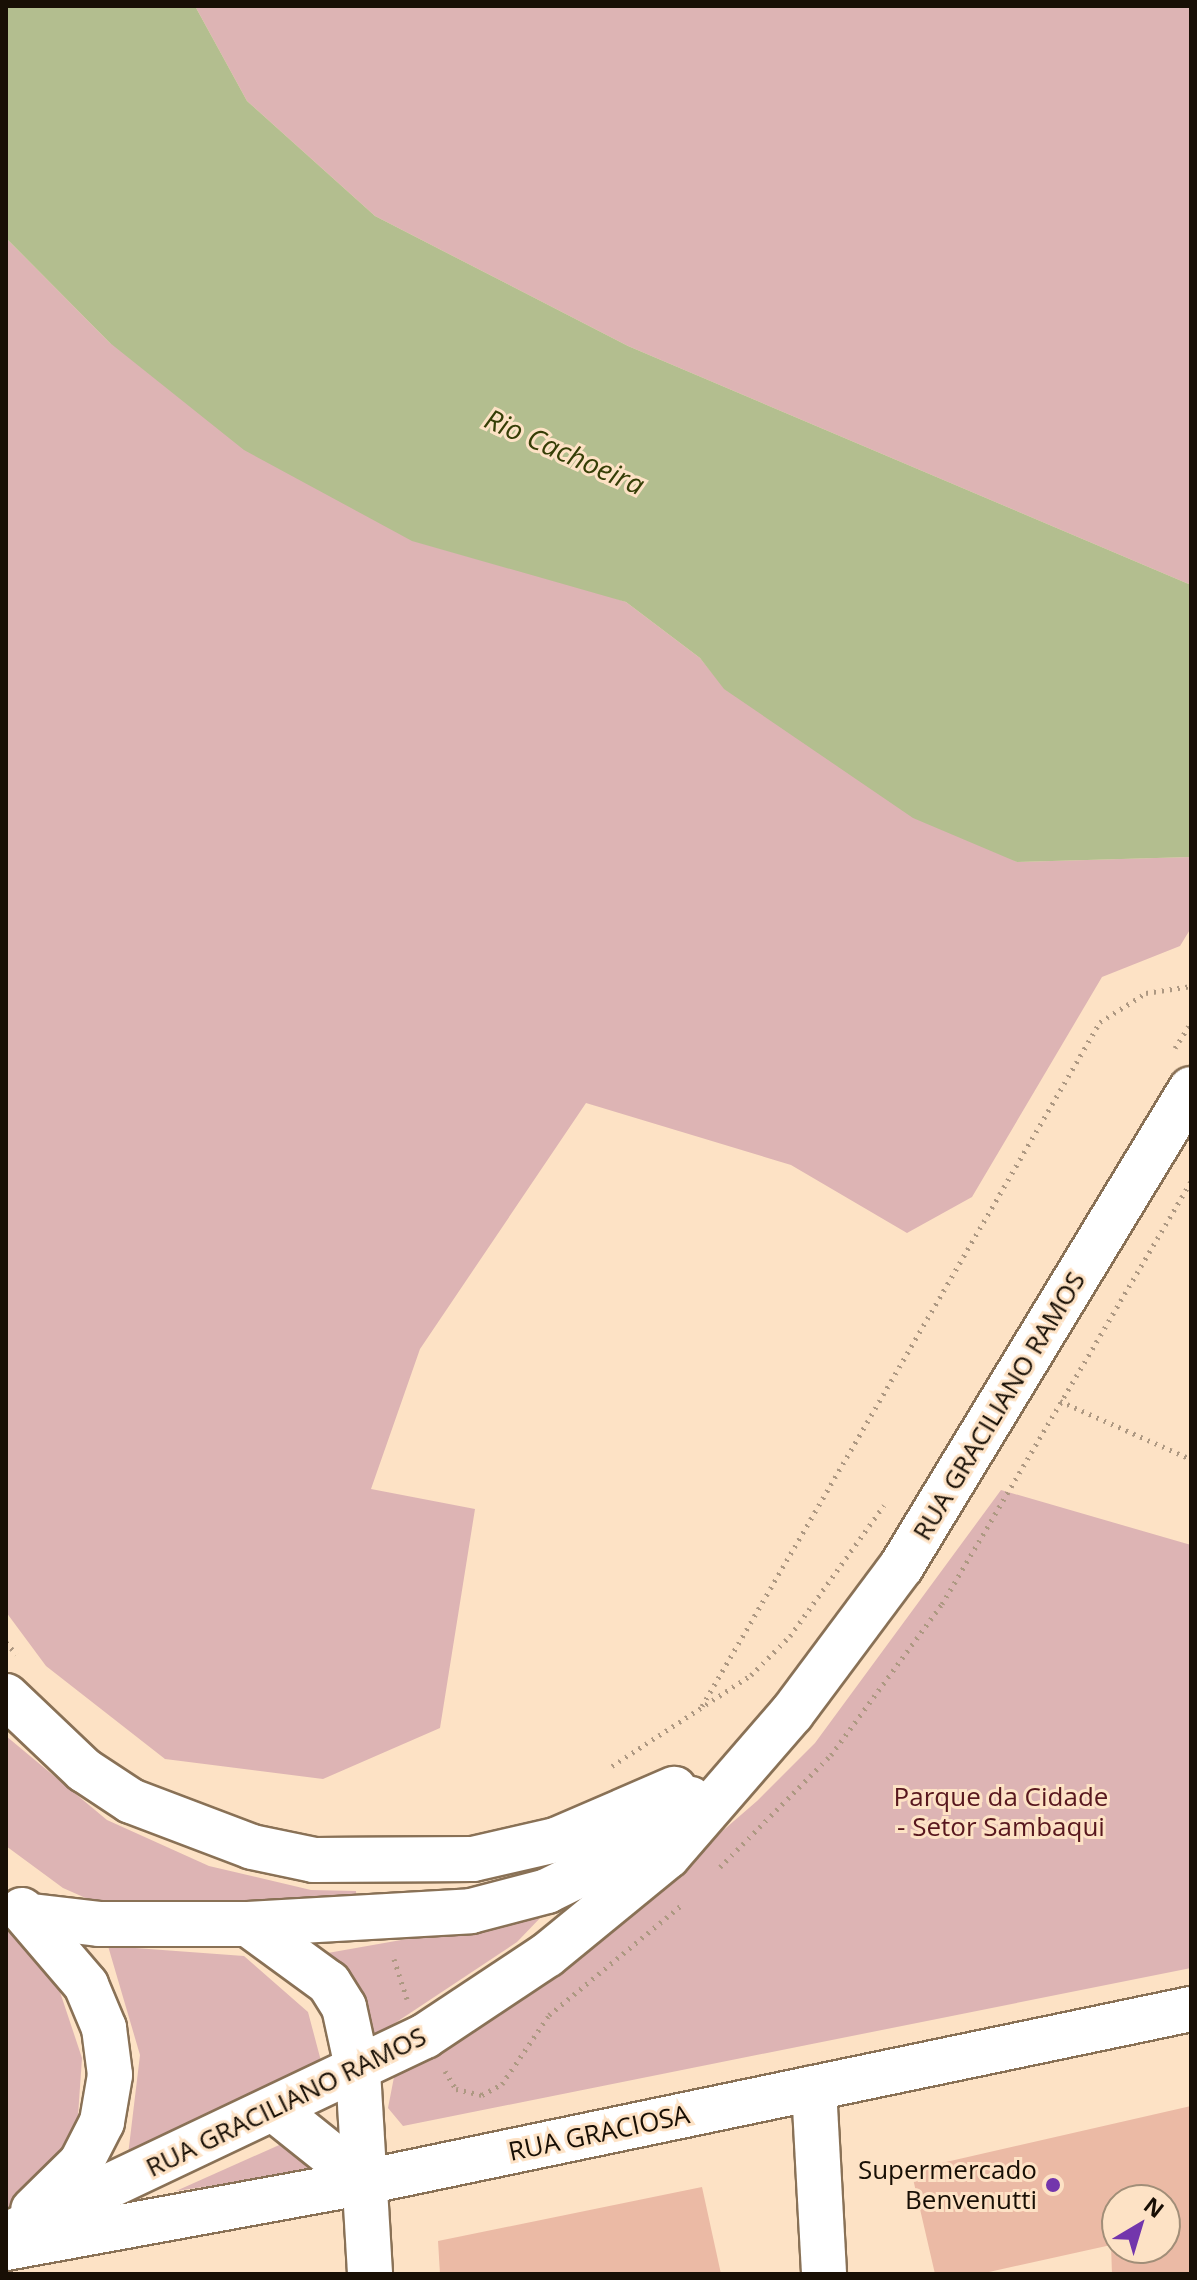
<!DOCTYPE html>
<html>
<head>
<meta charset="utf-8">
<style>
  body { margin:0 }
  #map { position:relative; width:1197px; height:2280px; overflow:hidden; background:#fde2c5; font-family:"Open Sans",sans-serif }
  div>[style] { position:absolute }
  .green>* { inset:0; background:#ddb4b4 }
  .water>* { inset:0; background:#b3be8f }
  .building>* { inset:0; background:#ebbaa5 }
  .path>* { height:5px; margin-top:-2.5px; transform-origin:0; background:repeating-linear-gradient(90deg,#ad9882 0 2px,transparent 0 8px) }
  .roads { filter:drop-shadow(2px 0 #897156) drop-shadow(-2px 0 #897156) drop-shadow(0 2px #897156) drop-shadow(0 -2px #897156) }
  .street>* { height:44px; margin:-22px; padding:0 22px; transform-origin:22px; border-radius:22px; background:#fff }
  .primary>* { height:44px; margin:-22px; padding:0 22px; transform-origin:22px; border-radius:22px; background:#fff }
  .dots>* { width:22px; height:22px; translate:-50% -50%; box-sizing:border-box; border:4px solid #fde2c5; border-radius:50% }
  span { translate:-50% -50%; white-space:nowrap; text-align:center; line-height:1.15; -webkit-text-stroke:6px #fde2c5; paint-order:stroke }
  .street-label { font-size:26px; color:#180f05 }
  .park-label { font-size:26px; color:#58171e }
  .poi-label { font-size:26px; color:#180f05 }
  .right { translate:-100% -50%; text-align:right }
  .water-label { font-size:28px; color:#353e06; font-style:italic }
  .frame { position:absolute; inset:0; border:8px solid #180f05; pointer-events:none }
  .north { position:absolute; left:1101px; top:2184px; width:80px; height:80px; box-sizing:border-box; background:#fde2c5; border:2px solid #a18e78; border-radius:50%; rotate:38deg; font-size:22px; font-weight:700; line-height:32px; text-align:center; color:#180f05 }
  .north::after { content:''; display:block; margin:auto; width:28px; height:36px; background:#7336ac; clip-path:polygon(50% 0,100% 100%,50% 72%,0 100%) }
</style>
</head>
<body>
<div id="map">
  <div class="green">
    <div style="clip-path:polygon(195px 6px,1191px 6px,1191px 585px,628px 346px,375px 216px,247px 101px)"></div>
    <div style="clip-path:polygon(6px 238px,110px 343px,545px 574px,626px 602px,700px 658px,725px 689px,1017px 862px,1191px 857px,1191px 928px,1180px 946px,1102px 977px,972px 1197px,907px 1233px,791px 1165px,586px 1103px,420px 1349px,371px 1489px,475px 1509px,440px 1728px,323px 1779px,165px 1759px,46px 1666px,6px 1612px)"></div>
    <div style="clip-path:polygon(1001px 1490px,1191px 1545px,1191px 1968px,403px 2126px,388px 2108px,394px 2077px,575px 1959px,757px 1801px,815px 1743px)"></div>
    <div style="clip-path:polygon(6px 1736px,107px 1820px,209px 1866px,311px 1890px,356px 1891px,357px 1908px,97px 1903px,63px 1888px,6px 1846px)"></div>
    <div style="clip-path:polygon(543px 1915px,517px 1942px,368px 2041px,322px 1954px)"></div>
    <div style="clip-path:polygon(6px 1928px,58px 1986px,82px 2058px,77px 2130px,44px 2181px,6px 2215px)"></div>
    <div style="clip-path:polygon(108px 1946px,244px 1956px,308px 2012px,321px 2061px,128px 2155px,140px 2055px)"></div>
    <div style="clip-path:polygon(286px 2142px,331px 2168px,176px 2191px)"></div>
  </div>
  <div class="water">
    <div style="clip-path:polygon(6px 6px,195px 6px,247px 101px,375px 216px,628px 346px,1191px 585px,1191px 857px,1017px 862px,913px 818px,724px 689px,700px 658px,626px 602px,412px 541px,244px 450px,110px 343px,6px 238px)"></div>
  </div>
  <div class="building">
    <div style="clip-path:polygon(evenodd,1191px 2106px,1191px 2274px,1112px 2274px,1111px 2245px,980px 2274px,935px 2274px,911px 2170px,1191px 2106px,1117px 2200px,1165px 2200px,1165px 2248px,1117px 2248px,1117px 2200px)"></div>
    <div style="clip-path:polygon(702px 2187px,721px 2274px,440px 2274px,438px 2241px)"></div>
  </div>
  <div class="path">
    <div style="left:1175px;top:1048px;width:31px;rotate:-58deg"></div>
    <div style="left:1060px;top:1401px;width:143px;rotate:23.9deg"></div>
    <div style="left:6px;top:1642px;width:16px;rotate:50deg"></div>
    <div style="left:702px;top:1706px;width:791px;rotate:-59.81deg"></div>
    <div style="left:1100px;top:1022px;width:54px;rotate:-32.2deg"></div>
    <div style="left:1146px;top:993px;width:46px;rotate:-8.8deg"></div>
    <div style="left:612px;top:1766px;width:166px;rotate:-33.2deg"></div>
    <div style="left:751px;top:1675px;width:55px;rotate:-45deg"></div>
    <div style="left:790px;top:1636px;width:161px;rotate:-54.3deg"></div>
    <div style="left:720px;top:1867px;width:158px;rotate:-45.3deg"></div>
    <div style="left:831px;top:1755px;width:187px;rotate:-53.7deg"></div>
    <div style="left:942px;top:1604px;width:491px;rotate:-59.5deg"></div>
    <div style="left:394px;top:1959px;width:42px;rotate:72deg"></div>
    <div style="left:445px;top:2071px;width:21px;rotate:59deg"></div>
    <div style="left:456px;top:2089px;width:27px;rotate:13deg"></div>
    <div style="left:482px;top:2095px;width:23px;rotate:-29deg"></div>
    <div style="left:502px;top:2084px;width:83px;rotate:-55.7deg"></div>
    <div style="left:549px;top:2015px;width:175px;rotate:-39.7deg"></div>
  </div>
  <div class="roads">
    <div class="street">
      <div style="left:358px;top:2071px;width:203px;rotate:86.6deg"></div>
      <div style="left:814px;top:2088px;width:186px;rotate:86.9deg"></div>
      <div style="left:6px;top:2248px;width:365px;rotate:-10.4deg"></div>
      <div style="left:365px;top:2182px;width:844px;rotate:-11.83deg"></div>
    </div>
    <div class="primary">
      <div style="left:6px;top:1696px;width:108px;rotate:43.5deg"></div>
      <div style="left:84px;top:1770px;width:56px;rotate:33.4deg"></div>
      <div style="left:131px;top:1801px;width:129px;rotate:20.8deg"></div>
      <div style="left:252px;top:1847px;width:63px;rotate:11.8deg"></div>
      <div style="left:314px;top:1860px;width:159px;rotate:-0.4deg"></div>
      <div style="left:473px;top:1859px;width:85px;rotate:-12.9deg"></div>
      <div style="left:556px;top:1840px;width:129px;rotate:-23.4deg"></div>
      <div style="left:22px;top:1910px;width:99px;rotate:49.5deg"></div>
      <div style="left:86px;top:1985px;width:47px;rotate:67.3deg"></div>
      <div style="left:104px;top:2028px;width:47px;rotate:82.7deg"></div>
      <div style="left:110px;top:2075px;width:48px;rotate:99.7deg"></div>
      <div style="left:102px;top:2122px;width:46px;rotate:117.1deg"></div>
      <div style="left:81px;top:2163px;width:67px;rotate:135.6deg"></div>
      <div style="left:32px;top:1916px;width:67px;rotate:6.8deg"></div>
      <div style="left:99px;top:1924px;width:149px"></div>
      <div style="left:248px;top:1924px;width:223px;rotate:-3.3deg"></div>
      <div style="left:471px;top:1911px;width:79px;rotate:-14.7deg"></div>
      <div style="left:547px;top:1891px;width:70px;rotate:-26.2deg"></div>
      <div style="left:610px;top:1860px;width:101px;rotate:-37.3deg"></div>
      <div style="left:248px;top:1924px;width:100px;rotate:36.1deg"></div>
      <div style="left:329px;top:1983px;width:28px;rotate:58deg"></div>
      <div style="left:344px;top:2007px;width:66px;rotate:77.7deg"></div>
      <div style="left:275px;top:2110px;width:115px;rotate:38.7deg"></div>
      <div style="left:6px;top:2235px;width:464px;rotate:-25.4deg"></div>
      <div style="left:425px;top:2036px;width:146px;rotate:-33.6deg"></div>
      <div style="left:547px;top:1955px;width:156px;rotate:-39.3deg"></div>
      <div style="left:668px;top:1856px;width:189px;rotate:-49.1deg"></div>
      <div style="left:792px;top:1713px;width:182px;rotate:-53.3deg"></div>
      <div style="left:901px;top:1567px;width:559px;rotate:-58.76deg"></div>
    </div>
  </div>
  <div class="dots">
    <div style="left:1053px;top:2185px;background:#7336ac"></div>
  </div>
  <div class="street-label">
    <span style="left:999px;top:1406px;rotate:-59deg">RUA GRACILIANO RAMOS</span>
    <span style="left:286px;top:2102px;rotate:-26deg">RUA GRACILIANO RAMOS</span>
    <span style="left:599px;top:2133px;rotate:-12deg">RUA GRACIOSA</span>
  </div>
  <div class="park-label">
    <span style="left:1001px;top:1812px">Parque da Cidade<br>- Setor Sambaqui</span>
  </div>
  <div class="poi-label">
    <span class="right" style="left:1037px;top:2185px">Supermercado<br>Benvenutti</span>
  </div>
  <div class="water-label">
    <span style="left:565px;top:451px;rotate:24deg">Rio Cachoeira</span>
  </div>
  <div class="frame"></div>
  <div class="north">N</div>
</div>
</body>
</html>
